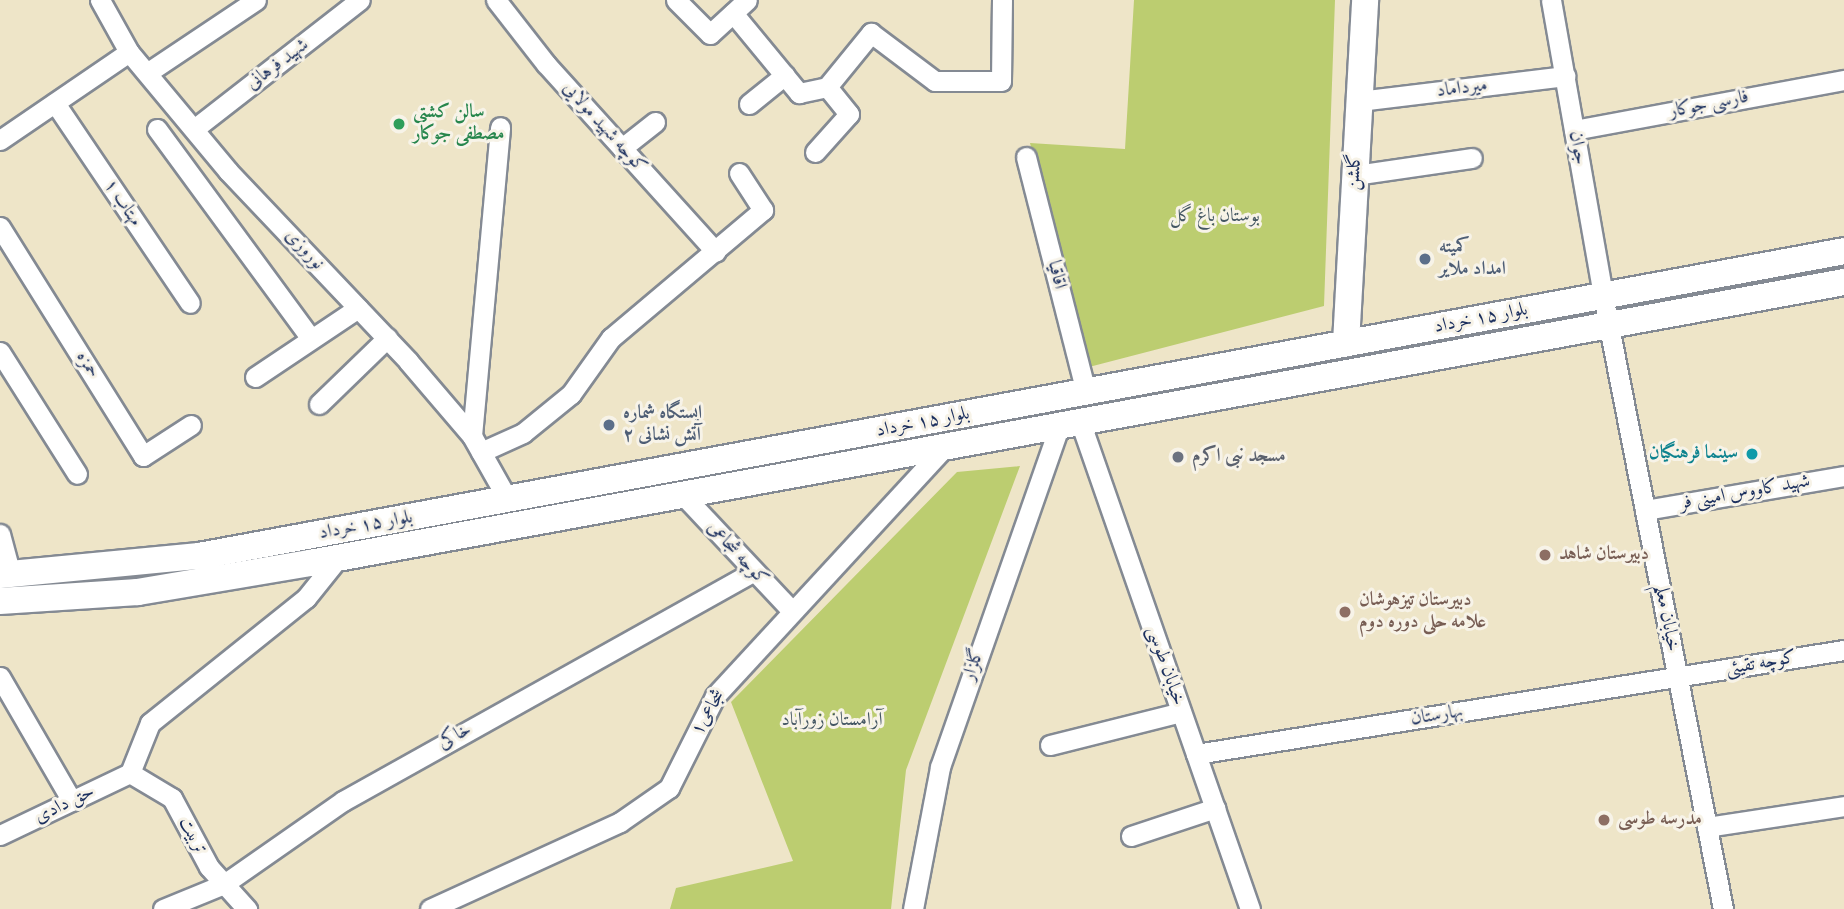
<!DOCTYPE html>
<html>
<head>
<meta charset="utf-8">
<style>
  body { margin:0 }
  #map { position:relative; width:1844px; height:909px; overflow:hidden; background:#eee5c8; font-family:"IM FELL English",Amiri,serif }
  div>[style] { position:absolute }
  .green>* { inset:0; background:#bccd70 }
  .roads { filter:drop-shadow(2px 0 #848a93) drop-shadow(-2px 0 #848a93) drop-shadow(0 2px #848a93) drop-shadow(0 -2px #848a93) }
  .minor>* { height:19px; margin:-9.5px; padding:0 9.5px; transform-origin:9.5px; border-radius:9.5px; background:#fff }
  .major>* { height:26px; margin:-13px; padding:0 13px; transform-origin:13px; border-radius:13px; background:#fff }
  .dots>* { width:19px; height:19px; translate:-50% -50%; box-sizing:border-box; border:4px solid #f7f3e8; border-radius:50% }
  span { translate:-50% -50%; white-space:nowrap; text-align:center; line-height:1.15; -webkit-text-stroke:6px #f7f3e8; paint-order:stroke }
  .street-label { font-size:19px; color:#1b2f5e }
  .leisure-label { font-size:19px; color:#27864d; font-weight:700 }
  .left { translate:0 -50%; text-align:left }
  .park-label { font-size:19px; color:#435662 }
  .service-label { font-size:19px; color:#4e5e75; font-weight:700 }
  .culture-label { font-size:19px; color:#0d838f; font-weight:700 }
  .right { translate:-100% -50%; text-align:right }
  .worship-label { font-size:19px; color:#5b616d; font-weight:700 }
  .education-label { font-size:19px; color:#785e54; font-weight:700 }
</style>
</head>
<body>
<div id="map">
  <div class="green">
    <div style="clip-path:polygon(1134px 0,1335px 0,1324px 306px,1089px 367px,1030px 143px,1125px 149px)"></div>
    <div style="clip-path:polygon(1020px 466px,906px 770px,891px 909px,670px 909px,676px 888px,793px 861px,731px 702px,957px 472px)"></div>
  </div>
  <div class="roads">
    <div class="minor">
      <div style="left:100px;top:0;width:60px;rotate:60.9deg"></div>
      <div style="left:129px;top:52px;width:155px;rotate:50.2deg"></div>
      <div style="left:228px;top:171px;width:262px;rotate:46.5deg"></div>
      <div style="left:408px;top:361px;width:99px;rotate:49.5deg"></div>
      <div style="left:472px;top:436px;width:73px;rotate:60.6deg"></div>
      <div style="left:496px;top:0;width:81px;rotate:52deg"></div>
      <div style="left:546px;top:64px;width:253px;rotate:47.9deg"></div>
      <div style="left:676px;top:0;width:48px;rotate:45deg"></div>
      <div style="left:710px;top:34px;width:50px;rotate:-42.6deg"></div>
      <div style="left:1551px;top:0;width:301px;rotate:80deg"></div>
      <div style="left:1603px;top:296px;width:625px;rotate:78.92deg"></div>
      <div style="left:733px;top:13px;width:104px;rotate:50.5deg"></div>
      <div style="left:799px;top:93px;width:29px;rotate:-12deg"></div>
      <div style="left:827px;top:87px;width:70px;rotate:-50.8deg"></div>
      <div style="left:871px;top:33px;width:80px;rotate:36.9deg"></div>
      <div style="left:935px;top:81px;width:66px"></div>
      <div style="left:1001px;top:81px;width:81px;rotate:-89.3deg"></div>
      <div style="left:147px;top:73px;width:131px;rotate:-33.8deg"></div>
      <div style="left:1359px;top:101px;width:208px;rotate:-6.9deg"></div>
      <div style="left:55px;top:103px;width:241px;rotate:56deg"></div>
      <div style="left:749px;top:104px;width:46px;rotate:-38.9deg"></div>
      <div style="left:157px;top:129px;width:260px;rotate:53.7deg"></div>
      <div style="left:194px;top:129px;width:210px;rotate:-37.9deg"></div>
      <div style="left:1574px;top:130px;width:275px;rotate:-10.5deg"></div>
      <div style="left:0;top:140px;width:156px;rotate:-34.3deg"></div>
      <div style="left:622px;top:148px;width:42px;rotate:-38.2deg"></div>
      <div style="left:815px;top:152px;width:51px;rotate:-48.2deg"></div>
      <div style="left:849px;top:114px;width:35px;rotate:-129deg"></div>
      <div style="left:1026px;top:157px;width:243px;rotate:75.7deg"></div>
      <div style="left:1355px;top:175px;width:118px;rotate:-8.3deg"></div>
      <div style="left:0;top:227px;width:270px;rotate:58deg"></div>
      <div style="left:143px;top:456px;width:57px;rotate:-32.9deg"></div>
      <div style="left:0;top:352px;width:144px;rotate:57.7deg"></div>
      <div style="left:255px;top:377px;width:124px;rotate:-33.8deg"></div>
      <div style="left:319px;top:404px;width:95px;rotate:-44.1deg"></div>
      <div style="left:1081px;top:424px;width:514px;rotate:70.79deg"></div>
      <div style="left:472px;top:436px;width:310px;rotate:-84.8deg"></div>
      <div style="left:481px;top:452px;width:46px;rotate:-24.3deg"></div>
      <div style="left:523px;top:433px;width:62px;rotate:-39.1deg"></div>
      <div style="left:571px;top:394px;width:69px;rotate:-54.5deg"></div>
      <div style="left:611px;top:338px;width:199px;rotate:-40.1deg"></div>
      <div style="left:763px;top:210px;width:44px;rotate:-123deg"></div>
      <div style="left:683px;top:495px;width:159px;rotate:46.8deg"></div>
      <div style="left:1645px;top:510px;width:202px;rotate:-9.7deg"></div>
      <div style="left:0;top:534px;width:42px;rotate:75deg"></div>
      <div style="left:0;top:677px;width:143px;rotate:59.9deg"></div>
      <div style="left:1050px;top:745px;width:135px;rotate:-14.1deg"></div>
      <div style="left:1196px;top:754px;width:656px;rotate:-9.12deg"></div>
      <div style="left:130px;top:773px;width:54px;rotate:-68.2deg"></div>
      <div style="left:150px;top:723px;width:200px;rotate:-38.7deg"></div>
      <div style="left:306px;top:598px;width:51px;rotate:-51.3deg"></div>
      <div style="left:130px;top:773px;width:49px;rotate:30.8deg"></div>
      <div style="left:172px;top:798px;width:78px;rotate:61.8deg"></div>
      <div style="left:209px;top:867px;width:57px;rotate:47.9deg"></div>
      <div style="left:1707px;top:827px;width:139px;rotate:-8.7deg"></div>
      <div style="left:0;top:835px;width:144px;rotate:-25.5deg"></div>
      <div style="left:1131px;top:836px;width:89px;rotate:-18.4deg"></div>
      <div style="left:163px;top:909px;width:66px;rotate:-22.3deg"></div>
      <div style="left:224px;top:884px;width:145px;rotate:-34.9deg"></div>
      <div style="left:343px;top:801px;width:469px;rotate:-29.2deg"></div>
      <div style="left:430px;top:909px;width:209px;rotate:-24.6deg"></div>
      <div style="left:620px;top:822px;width:60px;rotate:-34.8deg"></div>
      <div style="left:669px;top:788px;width:103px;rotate:-63.4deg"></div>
      <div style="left:715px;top:696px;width:338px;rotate:-47.3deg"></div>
      <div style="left:913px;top:909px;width:145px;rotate:-79.2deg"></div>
      <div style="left:940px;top:767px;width:359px;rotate:-70.7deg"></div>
    </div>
    <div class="major">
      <div style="left:1346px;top:343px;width:344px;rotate:-86.8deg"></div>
      <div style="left:0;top:575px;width:200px;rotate:-5.5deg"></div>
      <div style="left:199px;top:556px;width:1673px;rotate:-10.5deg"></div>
      <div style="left:0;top:601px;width:138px;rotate:-3.7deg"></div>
      <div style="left:138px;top:592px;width:174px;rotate:-9.6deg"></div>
      <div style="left:310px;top:563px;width:1560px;rotate:-10.38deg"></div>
    </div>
  </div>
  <div class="dots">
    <div style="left:399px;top:124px;background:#2e9e5b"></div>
    <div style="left:1425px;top:259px;background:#5c6f8a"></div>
    <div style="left:609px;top:425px;background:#5c6f8a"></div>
    <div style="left:1752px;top:454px;background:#0f9aa8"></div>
    <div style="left:1178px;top:457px;background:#6b7280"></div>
    <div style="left:1545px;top:555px;background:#8d6e63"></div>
    <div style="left:1345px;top:612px;background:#8d6e63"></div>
    <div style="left:1604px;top:820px;background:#8d6e63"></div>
  </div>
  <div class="street-label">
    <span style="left:278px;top:65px;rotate:-37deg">شهید فرهانی</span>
    <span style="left:1462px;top:89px;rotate:-7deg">میرداماد</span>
    <span style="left:1709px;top:105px;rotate:-11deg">فارسی جوکار</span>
    <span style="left:604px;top:128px;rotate:48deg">کوچه شهید مولایی</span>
    <span style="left:1577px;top:148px;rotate:80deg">جوان</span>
    <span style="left:1355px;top:172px;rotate:-87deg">گلشن</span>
    <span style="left:122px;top:203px;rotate:56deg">مهتاب ۱</span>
    <span style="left:304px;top:250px;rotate:47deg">نوروزی</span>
    <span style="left:1056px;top:275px;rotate:76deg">اقاقیا</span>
    <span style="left:1481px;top:319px;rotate:-11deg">بلوار ۱۵ خرداد</span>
    <span style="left:87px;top:365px;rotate:58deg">حمزه</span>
    <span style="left:923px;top:423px;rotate:-11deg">بلوار ۱۵ خرداد</span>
    <span style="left:1745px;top:493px;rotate:-10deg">شهید کاووس امینی فر</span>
    <span style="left:366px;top:526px;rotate:-10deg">بلوار ۱۵ خرداد</span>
    <span style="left:737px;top:554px;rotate:47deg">کوچه شجاعی</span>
    <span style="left:1666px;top:618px;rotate:79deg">خیابان معلم</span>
    <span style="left:1761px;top:664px;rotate:-10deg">کوچه تقیئی</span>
    <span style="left:974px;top:665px;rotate:-72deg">گلزار</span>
    <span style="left:1165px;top:666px;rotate:71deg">خیابان طوسی</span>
    <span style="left:709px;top:713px;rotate:-60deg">شجاعی۱</span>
    <span style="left:1437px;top:716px;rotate:-9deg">بهارستان</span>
    <span style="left:455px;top:737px;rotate:-30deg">خاکی</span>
    <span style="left:65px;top:805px;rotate:-26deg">حق دادی</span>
    <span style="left:192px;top:836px;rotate:62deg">تربیت</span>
  </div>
  <div class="leisure-label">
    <span class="left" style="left:413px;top:124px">سالن کشتی<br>مصطفی جوکار</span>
  </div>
  <div class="park-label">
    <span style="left:1215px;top:217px">بوستان باغ گل</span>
    <span style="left:832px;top:721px">آرامستان زورآباد</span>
  </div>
  <div class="service-label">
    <span class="left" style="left:1439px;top:259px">کمیته<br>امداد ملایر</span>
    <span class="left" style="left:623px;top:425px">ایستگاه شماره<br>۲ آتش نشانی</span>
  </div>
  <div class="culture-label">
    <span class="right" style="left:1738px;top:454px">سینما فرهنگیان</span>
  </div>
  <div class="worship-label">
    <span class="left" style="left:1192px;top:457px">مسجد نبی اکرم</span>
  </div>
  <div class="education-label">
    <span class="left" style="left:1559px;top:555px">دبیرستان شاهد</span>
    <span class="left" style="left:1359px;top:612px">دبیرستان تیزهوشان<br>علامه حلی دوره دوم</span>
    <span class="left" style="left:1618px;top:820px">مدرسه طوسی</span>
  </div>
</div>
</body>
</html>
